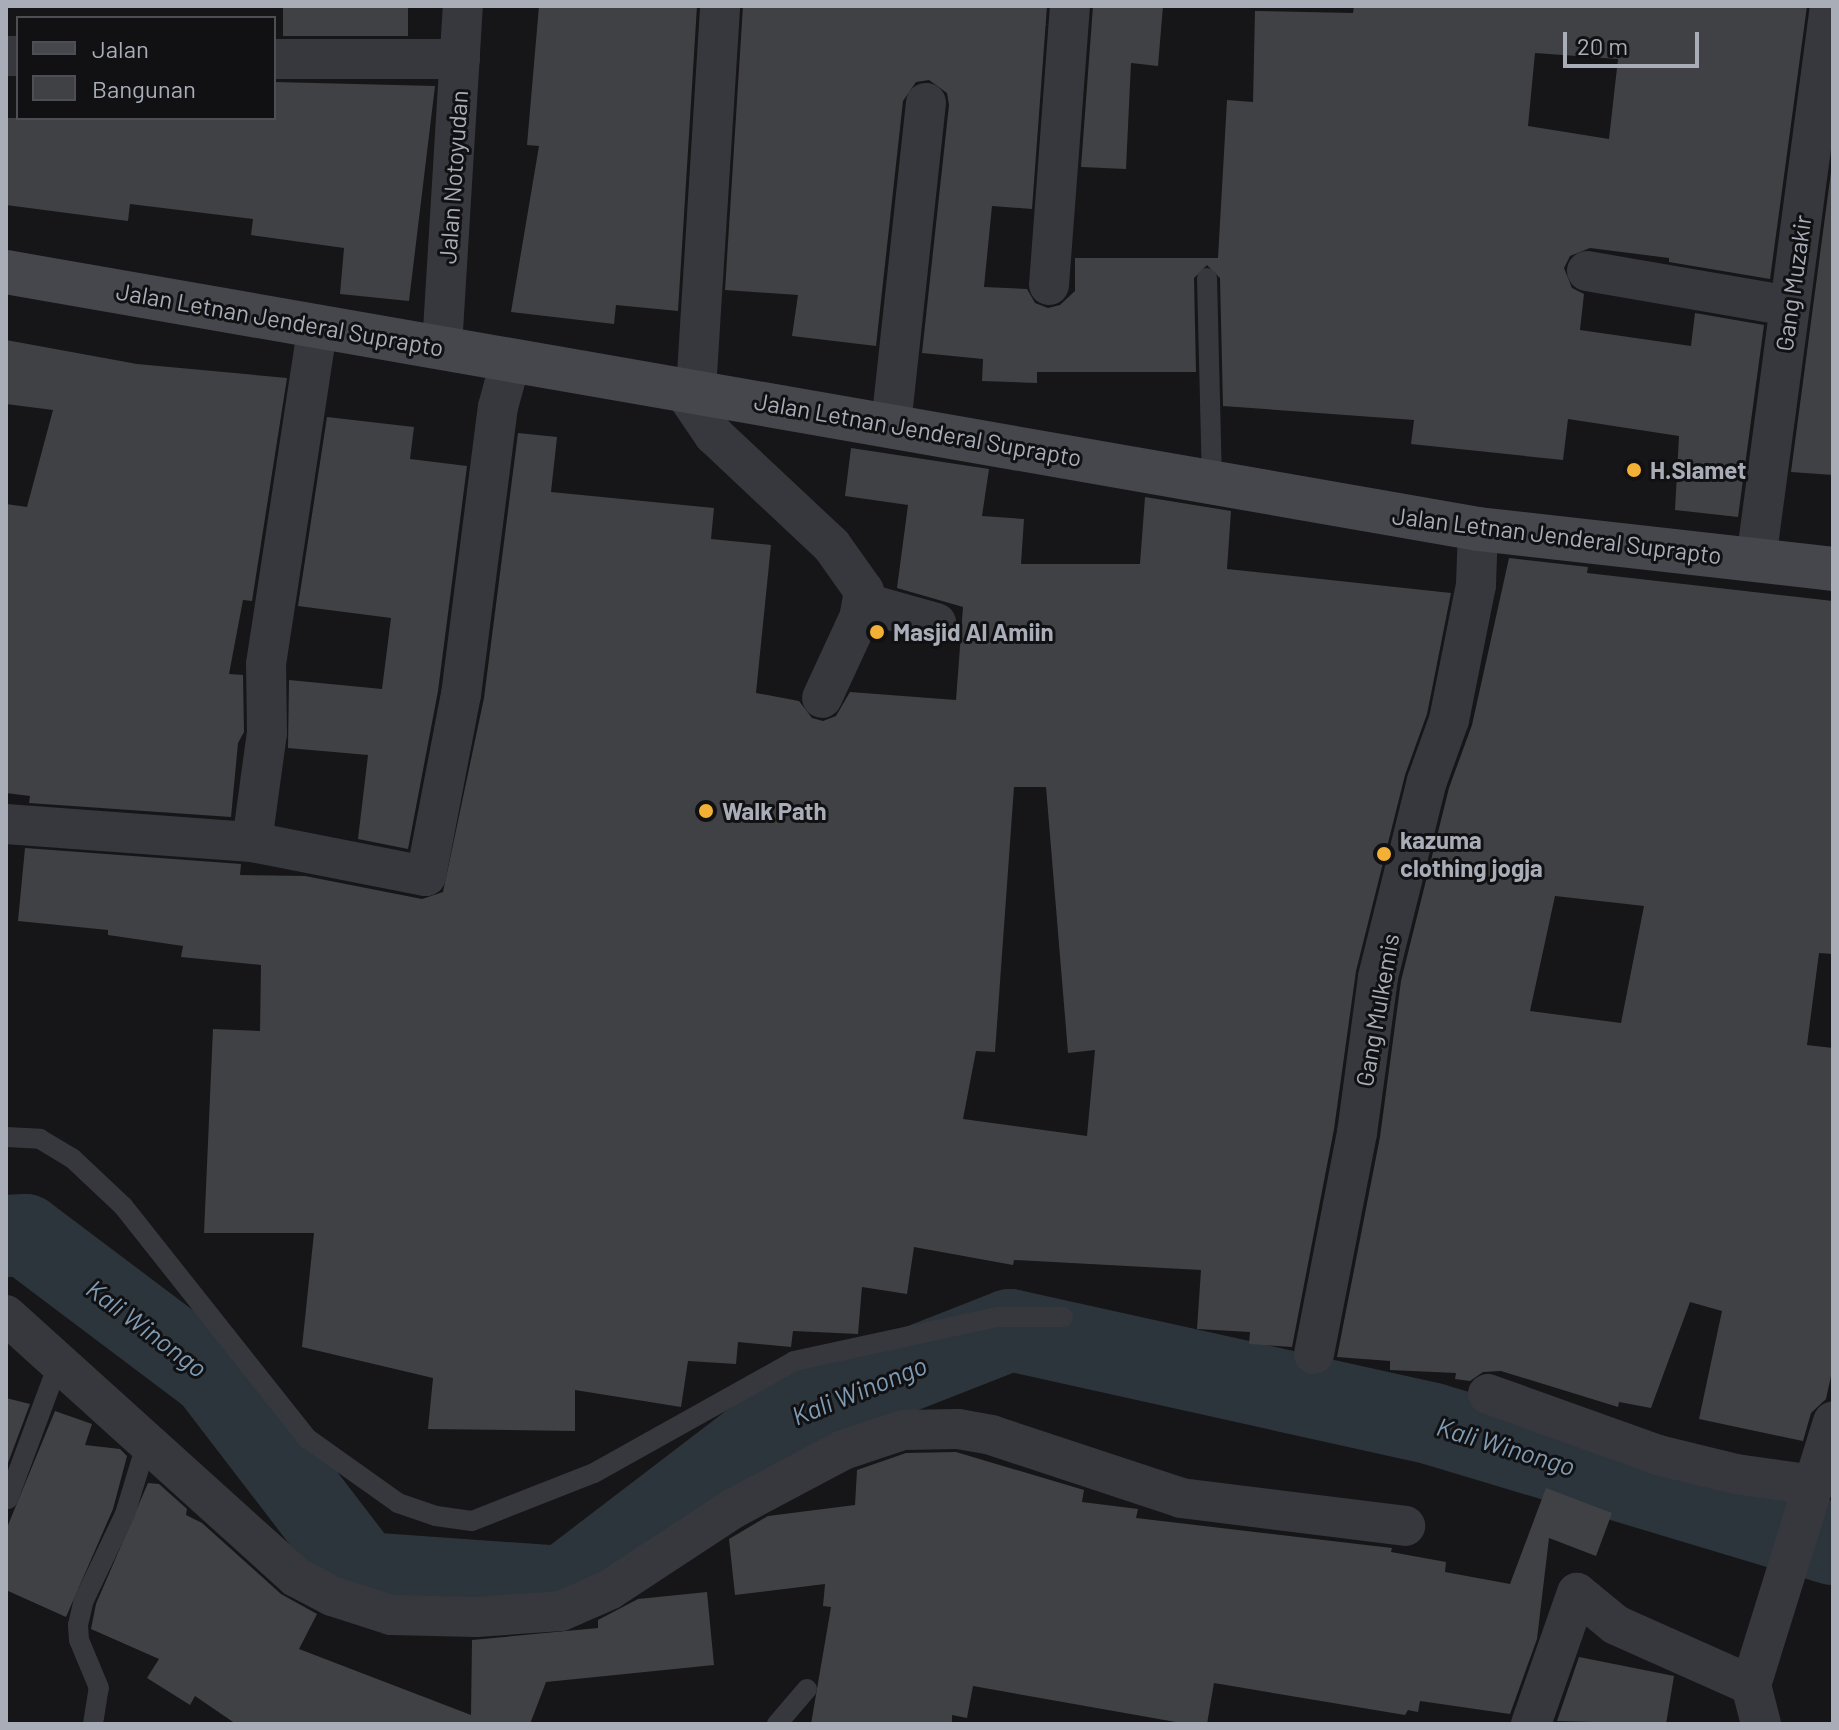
<!DOCTYPE html>
<html>
<head>
<meta charset="utf-8">
<style>
  body { margin:0 }
  #map { position:relative; width:1839px; height:1730px; overflow:hidden; background:#161618; font-family:Barlow,sans-serif }
  div>[style] { position:absolute }
  .river>* { height:82px; margin:-41px; padding:0 41px; transform-origin:41px; border-radius:41px; background:#2c353c }
  .building>* { inset:0; background:#404145; transform-origin:0 0 }
  .service>* { height:20px; margin:-10px; padding:0 10px; transform-origin:10px; border-radius:10px; background:#37383d }
  .minor>* { height:40px; margin:-20px; padding:0 20px; transform-origin:20px; border-radius:20px; background:#37383d }
  .secondary>* { height:44px; margin:-22px; padding:0 22px; transform-origin:22px; border-radius:22px; background:#45474d }
  .dots>* { width:22px; height:22px; translate:-50% -50%; box-sizing:border-box; border:4px solid #111113; border-radius:50% }
  span { translate:-50% -50%; white-space:nowrap; text-align:center; line-height:1.15; -webkit-text-stroke:6px #111113; paint-order:stroke }
  .street-label { font-size:24px; color:#a8adb8 }
  .poi-label { font-size:24px; color:#a8adb8; font-weight:700 }
  .left { translate:0 -50%; text-align:left }
  .water-label { font-size:26px; color:#7f9bb3; font-style:italic }
  .frame { position:absolute; inset:0; border:8px solid #a8adb8; pointer-events:none }
  .legend { position:absolute; left:16px; top:16px; width:260px; height:104px; box-sizing:border-box; background:#111113; border:2px solid #4d4f55; margin:0; padding:10px 14px; list-style:none; font-size:24px; color:#a8adb8 }
  .legend li { display:flex; align-items:center; gap:16px; height:40px }
  .legend b { width:40px; border:2px solid #4d4f55 }
  .scale { position:absolute; left:1563px; top:32px; width:136px; height:36px; box-sizing:border-box; border:4px solid #a8adb8; border-top:0; padding-left:10px; font-size:24px; line-height:28px; white-space:nowrap; color:#a8adb8; -webkit-text-stroke:6px #111113; paint-order:stroke }
</style>
</head>
<body>
<div id="map">
  <div class="river">
    <div style="left:6px;top:1236px;width:19px;rotate:-3deg"></div>
    <div style="left:25px;top:1235px;width:234px;rotate:37deg"></div>
    <div style="left:212px;top:1376px;width:248px;rotate:52.5deg"></div>
    <div style="left:363px;top:1573px;width:200px;rotate:4deg"></div>
    <div style="left:563px;top:1587px;width:277px;rotate:-37.4deg"></div>
    <div style="left:783px;top:1419px;width:244px;rotate:-21.4deg"></div>
    <div style="left:1010px;top:1330px;width:433px;rotate:12.5deg"></div>
    <div style="left:1433px;top:1424px;width:418px;rotate:16.7deg"></div>
  </div>
  <div class="building">
    <div style="left:283px;top:6px;width:125px;height:30px"></div>
    <div style="clip-path:polygon(539px 6px,697px 6px,678px 311px,616px 305px,614px 324px,511px 312px,539px 146px,527px 145px)"></div>
    <div style="clip-path:polygon(evenodd,743px 6px,1047px 6px,1032px 209px,992px 206px,984px 287px,1027px 289px,1035px 303px,1048px 308px,1060px 305px,1075px 291px,1075px 258px,1218px 258px,1227px 100px,1253px 102px,1255px 11px,1353px 13px,1354px 6px,1807px 6px,1770px 279px,1669px 262px,1669px 258px,1590px 248px,1570px 256px,1564px 268px,1572px 288px,1584px 294px,1580px 330px,1691px 346px,1695px 313px,1764px 325px,1738px 517px,1675px 510px,1679px 436px,1568px 419px,1563px 460px,1411px 444px,1414px 420px,1223px 406px,1220px 278px,1207px 265px,1194px 278px,1196px 372px,1037px 372px,1037px 383px,982px 381px,983px 359px,922px 353px,949px 105px,947px 93px,929px 80px,916px 82px,903px 101px,876px 346px,792px 336px,798px 295px,725px 290px,743px 6px,1535px 53px,1618px 59px,1609px 139px,1528px 126px,1535px 53px)"></div>
    <div style="clip-path:polygon(1093px 6px,1163px 6px,1158px 66px,1131px 63px,1126px 169px,1081px 167px)"></div>
    <div style="clip-path:polygon(274px 82px,435px 86px,409px 301px,340px 294px,344px 248px,251px 235px,253px 219px,130px 204px,128px 221px,6px 205px,6px 118px,274px 118px)"></div>
    <div style="clip-path:polygon(1833px 157px,1833px 475px,1791px 472px)"></div>
    <div style="clip-path:polygon(6px 340px,137px 364px,287px 378px,252px 601px,243px 600px,229px 674px,243px 675px,244px 732px,238px 743px,231px 817px,29px 803px,30px 796px,6px 793px,6px 504px,27px 507px,53px 410px,6px 404px)"></div>
    <div style="clip-path:polygon(327px 417px,414px 427px,410px 459px,467px 466px,438px 691px,408px 849px,358px 839px,368px 755px,288px 748px,289px 680px,382px 689px,391px 618px,298px 606px)"></div>
    <div style="clip-path:polygon(evenodd,518px 433px,557px 437px,551px 492px,714px 508px,711px 539px,771px 545px,756px 693px,799px 701px,812px 718px,823px 721px,836px 716px,850px 692px,956px 700px,963px 607px,897px 588px,908px 505px,845px 496px,851px 448px,989px 469px,982px 516px,1024px 519px,1021px 564px,1140px 564px,1145px 497px,1231px 511px,1227px 569px,1451px 593px,1427px 714px,1405px 775px,1356px 971px,1334px 1129px,1292px 1347px,1249px 1344px,1250px 1332px,1197px 1329px,1201px 1270px,1014px 1260px,1013px 1265px,914px 1247px,907px 1294px,862px 1287px,858px 1334px,793px 1331px,791px 1347px,738px 1342px,736px 1364px,688px 1361px,681px 1407px,575px 1390px,575px 1431px,428px 1429px,433px 1378px,302px 1347px,314px 1233px,204px 1233px,213px 1029px,260px 1031px,261px 965px,181px 957px,183px 946px,108px 935px,108px 930px,18px 921px,25px 848px,241px 864px,240px 875px,305px 876px,422px 899px,443px 892px,484px 698px,518px 433px,1014px 787px,1046px 787px,1068px 1053px,1095px 1050px,1087px 1136px,963px 1119px,976px 1051px,995px 1052px,1014px 787px)"></div>
    <div style="clip-path:polygon(evenodd,1509px 558px,1588px 567px,1587px 573px,1833px 601px,1833px 954px,1819px 953px,1807px 1045px,1833px 1048px,1833px 1367px,1826px 1399px,1811px 1413px,1803px 1441px,1699px 1419px,1722px 1311px,1690px 1302px,1651px 1408px,1619px 1402px,1618px 1407px,1501px 1371px,1483px 1372px,1470px 1381px,1455px 1379px,1456px 1373px,1390px 1370px,1390px 1361px,1337px 1357px,1380px 1137px,1401px 981px,1449px 788px,1472px 725px,1509px 558px,1555px 896px,1644px 906px,1621px 1023px,1530px 1011px,1555px 896px)"></div>
    <div style="clip-path:polygon(6px 1398px,30px 1404px,8px 1463px,6px 1462px)"></div>
    <div style="clip-path:polygon(55px 1411px,92px 1424px,85px 1445px,120px 1449px,127px 1456px,113px 1509px,66px 1617px,6px 1590px,6px 1530px)"></div>
    <div style="clip-path:polygon(956px 1452px,1084px 1490px,1082px 1502px,1138px 1509px,1136px 1518px,1392px 1548px,1391px 1552px,1446px 1562px,1445px 1572px,1510px 1584px,1546px 1488px,1612px 1513px,1596px 1556px,1549px 1538px,1537px 1639px,1510px 1714px,1420px 1701px,1418px 1712px,1408px 1710px,1405px 1715px,1214px 1683px,1207px 1724px,1187px 1724px,973px 1686px,967px 1718px,952px 1715px,952px 1724px,811px 1724px,831px 1607px,823px 1606px,825px 1584px,735px 1595px,729px 1539px,768px 1516px,855px 1505px,857px 1470px,906px 1453px)"></div>
    <div style="clip-path:polygon(148px 1483px,159px 1484px,187px 1509px,186px 1515px,202px 1523px,281px 1594px,317px 1614px,299px 1649px,471px 1715px,472px 1640px,598px 1628px,598px 1620px,638px 1599px,707px 1592px,714px 1665px,546px 1682px,530px 1724px,236px 1724px,195px 1696px,190px 1705px,147px 1678px,159px 1659px,91px 1629px,96px 1604px)"></div>
    <div style="clip-path:polygon(1579px 1657px,1674px 1676px,1666px 1724px,1557px 1721px)"></div>
  </div>
  <div class="service">
    <div style="left:1207px;top:278px;width:204px;rotate:88.6deg"></div>
    <div style="left:6px;top:1137px;width:34px;rotate:3deg"></div>
    <div style="left:40px;top:1139px;width:37px;rotate:31deg"></div>
    <div style="left:72px;top:1158px;width:70px;rotate:43.3deg"></div>
    <div style="left:123px;top:1206px;width:298px;rotate:51.6deg"></div>
    <div style="left:308px;top:1439px;width:110px;rotate:35.4deg"></div>
    <div style="left:398px;top:1503px;width:40px;rotate:18.9deg"></div>
    <div style="left:436px;top:1516px;width:36px;rotate:8deg"></div>
    <div style="left:472px;top:1521px;width:131px;rotate:-21.5deg"></div>
    <div style="left:594px;top:1473px;width:229px;rotate:-29.2deg"></div>
    <div style="left:794px;top:1361px;width:209px;rotate:-12.2deg"></div>
    <div style="left:998px;top:1317px;width:65px"></div>
    <div style="left:8px;top:1499px;width:146px;rotate:-69.6deg"></div>
    <div style="left:93px;top:1724px;width:36px;rotate:-81deg"></div>
    <div style="left:99px;top:1688px;width:52px;rotate:-112.6deg"></div>
    <div style="left:79px;top:1640px;width:15px;rotate:-94deg"></div>
    <div style="left:78px;top:1625px;width:26px;rotate:-77deg"></div>
    <div style="left:84px;top:1600px;width:95px;rotate:-64.5deg"></div>
    <div style="left:125px;top:1514px;width:75px;rotate:-73deg"></div>
    <div style="left:777px;top:1724px;width:46px;rotate:-49.4deg"></div>
  </div>
  <div class="minor">
    <div style="left:6px;top:56px;width:12px"></div>
    <div style="left:274px;top:59px;width:186px"></div>
    <div style="left:1587px;top:271px;width:205px;rotate:9.8deg"></div>
    <div style="left:1049px;top:285px;width:280px;rotate:-85.7deg"></div>
    <div style="left:442px;top:347px;width:342px;rotate:-86.5deg"></div>
    <div style="left:682px;top:388px;width:57px;rotate:55.8deg"></div>
    <div style="left:714px;top:435px;width:162px;rotate:43.2deg"></div>
    <div style="left:832px;top:546px;width:55px;rotate:54.6deg"></div>
    <div style="left:864px;top:591px;width:27px;rotate:100deg"></div>
    <div style="left:859px;top:618px;width:88px;rotate:114.8deg"></div>
    <div style="left:696px;top:390px;width:385px;rotate:-86.4deg"></div>
    <div style="left:891px;top:425px;width:324px;rotate:-83.8deg"></div>
    <div style="left:1756px;top:560px;width:559px;rotate:-82.39deg"></div>
    <div style="left:865px;top:603px;width:74px;rotate:15.7deg"></div>
    <div style="left:6px;top:824px;width:247px;rotate:4.2deg"></div>
    <div style="left:252px;top:842px;width:177px;rotate:11.1deg"></div>
    <div style="left:426px;top:876px;width:184px;rotate:-79.1deg"></div>
    <div style="left:461px;top:695px;width:290px;rotate:-82.7deg"></div>
    <div style="left:498px;top:407px;width:50px;rotate:-74.8deg"></div>
    <div style="left:252px;top:842px;width:110px;rotate:-82.2deg"></div>
    <div style="left:267px;top:733px;width:69px;rotate:-90.8deg"></div>
    <div style="left:266px;top:664px;width:343px;rotate:-81.3deg"></div>
    <div style="left:6px;top:1315px;width:391px;rotate:42.1deg"></div>
    <div style="left:296px;top:1577px;width:41px;rotate:27.8deg"></div>
    <div style="left:332px;top:1596px;width:62px;rotate:17.9deg"></div>
    <div style="left:391px;top:1615px;width:85px;rotate:1.3deg"></div>
    <div style="left:476px;top:1617px;width:85px;rotate:-4deg"></div>
    <div style="left:561px;top:1611px;width:52px;rotate:-23.6deg"></div>
    <div style="left:609px;top:1590px;width:149px;rotate:-33.3deg"></div>
    <div style="left:734px;top:1508px;width:123px;rotate:-28deg"></div>
    <div style="left:843px;top:1450px;width:63px;rotate:-18.4deg"></div>
    <div style="left:903px;top:1430px;width:55px;rotate:-1deg"></div>
    <div style="left:958px;top:1429px;width:34px;rotate:10deg"></div>
    <div style="left:991px;top:1435px;width:200px;rotate:18.3deg"></div>
    <div style="left:1181px;top:1498px;width:226px;rotate:7.1deg"></div>
    <div style="left:1314px;top:1354px;width:225px;rotate:-79deg"></div>
    <div style="left:1357px;top:1133px;width:157px;rotate:-82.3deg"></div>
    <div style="left:1378px;top:977px;width:202px;rotate:-76deg"></div>
    <div style="left:1427px;top:781px;width:65px;rotate:-70.2deg"></div>
    <div style="left:1449px;top:720px;width:138px;rotate:-78.7deg"></div>
    <div style="left:1476px;top:585px;width:56px;rotate:-88deg"></div>
    <div style="left:1488px;top:1394px;width:181px;rotate:19.7deg"></div>
    <div style="left:1658px;top:1455px;width:80px;rotate:13.7deg"></div>
    <div style="left:1736px;top:1474px;width:79px;rotate:8deg"></div>
    <div style="left:1751px;top:1685px;width:276px;rotate:-72.7deg"></div>
    <div style="left:1531px;top:1724px;width:139px;rotate:-70.7deg"></div>
    <div style="left:1577px;top:1593px;width:50px;rotate:39.4deg"></div>
    <div style="left:1616px;top:1625px;width:148px;rotate:24deg"></div>
    <div style="left:1751px;top:1685px;width:40px;rotate:75.6deg"></div>
  </div>
  <div class="secondary">
    <div style="left:6px;top:272px;width:1494px;rotate:9.9deg"></div>
    <div style="left:1478px;top:529px;width:357px;rotate:6.4deg"></div>
  </div>
  <div class="dots">
    <div style="left:1634px;top:470px;background:#f2b134"></div>
    <div style="left:877px;top:632px;background:#f2b134"></div>
    <div style="left:706px;top:811px;background:#f2b134"></div>
    <div style="left:1384px;top:854px;background:#f2b134"></div>
  </div>
  <div class="street-label">
    <span style="left:453px;top:177px;rotate:-86deg">Jalan Notoyudan</span>
    <span style="left:1793px;top:283px;rotate:-82deg">Gang Muzakir</span>
    <span style="left:280px;top:319px;rotate:10deg">Jalan Letnan Jenderal Suprapto</span>
    <span style="left:918px;top:429px;rotate:10deg">Jalan Letnan Jenderal Suprapto</span>
    <span style="left:1557px;top:535px;rotate:7deg">Jalan Letnan Jenderal Suprapto</span>
    <span style="left:1377px;top:1010px;rotate:-80deg">Gang Mulkemis</span>
  </div>
  <div class="poi-label">
    <span class="left" style="left:1650px;top:470px">H.Slamet</span>
    <span class="left" style="left:893px;top:632px">Masjid Al Amiin</span>
    <span class="left" style="left:722px;top:811px">Walk Path</span>
    <span class="left" style="left:1400px;top:854px">kazuma<br>clothing jogja</span>
  </div>
  <div class="water-label">
    <span style="left:147px;top:1328px;rotate:37deg">Kali Winongo</span>
    <span style="left:859px;top:1390px;rotate:-22deg">Kali Winongo</span>
    <span style="left:1506px;top:1446px;rotate:17deg">Kali Winongo</span>
  </div>
  <div class="frame"></div>
  <ul class="legend">
  <li><b style="height:10px;background:#45474d"></b>Jalan</li>
  <li><b style="height:22px;background:#404145"></b>Bangunan</li>
  </ul>
  <div class="scale">20 m</div>
</div>
</body>
</html>
